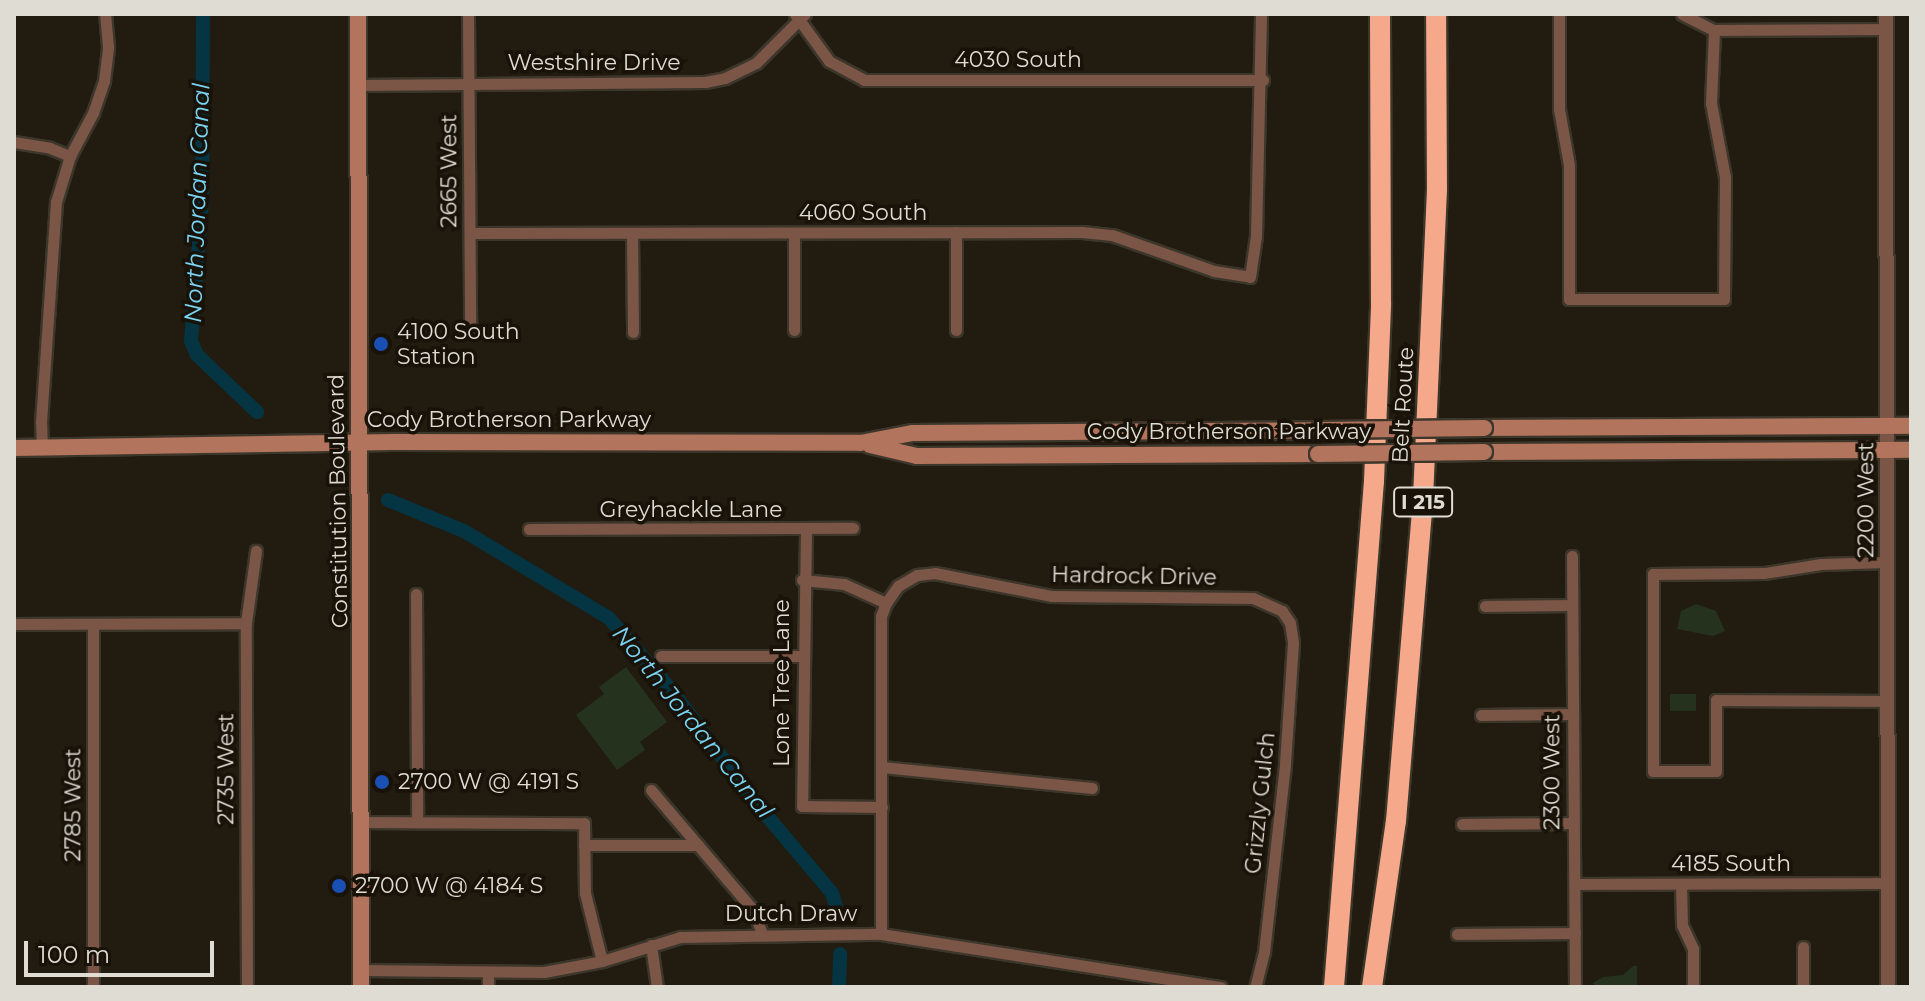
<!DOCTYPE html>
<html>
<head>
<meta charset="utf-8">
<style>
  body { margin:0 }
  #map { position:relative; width:1925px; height:1001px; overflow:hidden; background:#211b10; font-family:Montserrat,sans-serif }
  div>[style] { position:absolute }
  .green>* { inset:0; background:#25331e; transform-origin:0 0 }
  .canal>* { height:14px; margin:-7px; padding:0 7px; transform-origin:7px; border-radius:7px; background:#053542 }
  .roads { filter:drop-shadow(2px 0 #3c362b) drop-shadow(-2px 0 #3c362b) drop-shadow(0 2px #3c362b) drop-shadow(0 -2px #3c362b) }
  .minor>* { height:11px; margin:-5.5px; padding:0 5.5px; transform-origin:5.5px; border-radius:5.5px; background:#7b5545 }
  .tertiary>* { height:14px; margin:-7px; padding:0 7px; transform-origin:7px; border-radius:7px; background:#7b5545 }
  .secondary>* { height:16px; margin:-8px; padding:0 8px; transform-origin:8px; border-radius:8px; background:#b2745c }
  .motorway>* { height:20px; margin:-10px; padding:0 10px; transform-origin:10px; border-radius:10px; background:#f6a98a }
  .bridges { filter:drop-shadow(2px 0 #3c362b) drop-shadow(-2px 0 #3c362b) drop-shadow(0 2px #3c362b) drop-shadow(0 -2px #3c362b) }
  .secondary-bridge>* { height:16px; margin:-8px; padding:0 8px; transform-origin:8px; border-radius:8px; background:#b2745c }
  .dots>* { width:22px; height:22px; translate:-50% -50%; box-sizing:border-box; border:4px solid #181208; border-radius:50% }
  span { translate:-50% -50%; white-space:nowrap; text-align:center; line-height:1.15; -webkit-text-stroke:7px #181208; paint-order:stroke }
  .shield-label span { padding:2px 6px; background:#181208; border:2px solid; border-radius:6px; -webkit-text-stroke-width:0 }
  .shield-label { font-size:20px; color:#dfdcd4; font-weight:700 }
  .street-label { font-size:22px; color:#dfdcd4 }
  .poi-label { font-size:22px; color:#dfdcd4 }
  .left { translate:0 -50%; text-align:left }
  .water-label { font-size:24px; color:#7ad4f3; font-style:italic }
  .frame { position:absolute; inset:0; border:16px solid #dfdcd4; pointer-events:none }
  .scale { position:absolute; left:24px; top:941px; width:190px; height:36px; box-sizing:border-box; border:4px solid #dfdcd4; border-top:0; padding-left:10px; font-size:24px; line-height:28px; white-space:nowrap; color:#dfdcd4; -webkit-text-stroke:6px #181208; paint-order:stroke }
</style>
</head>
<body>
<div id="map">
  <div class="green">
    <div style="clip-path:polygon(1696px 604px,1716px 611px,1725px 631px,1713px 636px,1677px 629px,1681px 611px)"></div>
    <div style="clip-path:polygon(626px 667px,667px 722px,640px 742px,645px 750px,617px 770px,576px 715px,604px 694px,599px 687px)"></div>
    <div style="left:1670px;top:694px;width:26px;height:17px"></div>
    <div style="clip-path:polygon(1633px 966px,1637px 966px,1637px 987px,1595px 987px,1593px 983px,1603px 977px,1623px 975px)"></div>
  </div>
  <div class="canal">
    <div style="left:203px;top:14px;width:187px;rotate:90.3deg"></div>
    <div style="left:202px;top:201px;width:140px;rotate:94.5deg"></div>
    <div style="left:191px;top:341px;width:15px;rotate:67deg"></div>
    <div style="left:197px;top:355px;width:83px;rotate:43.5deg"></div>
    <div style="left:388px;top:500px;width:82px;rotate:22.2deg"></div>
    <div style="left:464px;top:531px;width:169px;rotate:31deg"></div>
    <div style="left:609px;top:618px;width:96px;rotate:49.2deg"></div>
    <div style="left:672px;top:691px;width:141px;rotate:53deg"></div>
    <div style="left:757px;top:804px;width:116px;rotate:49.9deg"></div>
    <div style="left:832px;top:893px;width:21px;rotate:73deg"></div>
    <div style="left:839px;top:987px;width:33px;rotate:-88deg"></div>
  </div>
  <div class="roads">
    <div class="minor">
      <div style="left:468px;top:14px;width:313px;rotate:89.6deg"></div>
      <div style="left:795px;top:14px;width:58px;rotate:54.1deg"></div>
      <div style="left:829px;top:61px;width:40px;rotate:28deg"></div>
      <div style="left:864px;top:80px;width:399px"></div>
      <div style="left:1559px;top:14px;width:95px;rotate:90deg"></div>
      <div style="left:1559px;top:109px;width:57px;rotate:79.9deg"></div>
      <div style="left:1569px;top:165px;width:134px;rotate:90deg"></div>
      <div style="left:1569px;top:299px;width:155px"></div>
      <div style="left:1724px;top:299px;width:122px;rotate:-89.5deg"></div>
      <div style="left:1725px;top:177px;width:75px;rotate:-100.7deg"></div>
      <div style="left:1711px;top:103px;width:73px;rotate:-87.6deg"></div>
      <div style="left:1682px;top:14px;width:36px;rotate:27deg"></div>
      <div style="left:1714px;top:30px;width:172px;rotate:-0.3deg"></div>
      <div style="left:358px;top:85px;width:347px;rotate:-0.5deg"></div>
      <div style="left:705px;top:82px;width:20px;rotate:-11deg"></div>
      <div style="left:725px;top:78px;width:34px;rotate:-26deg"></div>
      <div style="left:756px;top:63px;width:69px;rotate:-45deg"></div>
      <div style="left:14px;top:142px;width:36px;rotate:9deg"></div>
      <div style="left:50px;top:148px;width:22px;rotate:22deg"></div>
      <div style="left:956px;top:232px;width:98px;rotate:90deg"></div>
      <div style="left:470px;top:233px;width:612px;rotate:-0.09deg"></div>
      <div style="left:1082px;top:232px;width:30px;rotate:6deg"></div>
      <div style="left:1112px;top:235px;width:108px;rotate:19.4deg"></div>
      <div style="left:1214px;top:271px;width:36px;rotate:9deg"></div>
      <div style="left:1250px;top:277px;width:41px;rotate:-81.7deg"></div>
      <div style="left:1256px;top:236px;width:222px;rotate:-88.7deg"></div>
      <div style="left:632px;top:233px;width:99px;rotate:89.4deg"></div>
      <div style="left:794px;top:330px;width:97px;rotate:-90deg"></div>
      <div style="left:42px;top:448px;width:26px;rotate:-92deg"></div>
      <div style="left:41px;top:422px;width:221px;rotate:-86.1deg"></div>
      <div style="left:56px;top:202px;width:48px;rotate:-73.1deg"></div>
      <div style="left:70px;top:156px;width:49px;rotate:-61.9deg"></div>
      <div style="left:93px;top:113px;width:34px;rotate:-71deg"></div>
      <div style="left:104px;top:81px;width:34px;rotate:-83deg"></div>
      <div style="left:108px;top:47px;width:33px;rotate:-95deg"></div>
      <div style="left:529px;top:529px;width:324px;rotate:-0.2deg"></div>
      <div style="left:806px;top:530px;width:276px;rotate:90.8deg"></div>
      <div style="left:802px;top:806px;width:80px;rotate:0.7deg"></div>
      <div style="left:1572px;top:556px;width:431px;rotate:89.6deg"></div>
      <div style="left:1888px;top:562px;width:67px;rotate:178.3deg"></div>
      <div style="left:1821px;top:564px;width:58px;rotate:171deg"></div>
      <div style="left:1764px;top:573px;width:111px;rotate:179.5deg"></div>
      <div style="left:1653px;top:574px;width:197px;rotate:90deg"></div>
      <div style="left:1653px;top:771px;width:63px"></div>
      <div style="left:1716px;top:771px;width:71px;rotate:-90deg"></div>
      <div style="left:1716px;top:700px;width:172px;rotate:0.3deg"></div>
      <div style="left:802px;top:580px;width:42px;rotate:5.4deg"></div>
      <div style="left:844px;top:584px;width:46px;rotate:24.3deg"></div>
      <div style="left:416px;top:594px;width:228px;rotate:89.7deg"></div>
      <div style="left:1485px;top:606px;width:87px;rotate:-0.7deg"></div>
      <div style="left:14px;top:624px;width:232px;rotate:-0.2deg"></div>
      <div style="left:93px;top:624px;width:363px;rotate:90deg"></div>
      <div style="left:661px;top:656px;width:141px"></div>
      <div style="left:1481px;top:715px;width:91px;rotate:-0.6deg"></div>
      <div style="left:882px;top:767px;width:211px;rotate:5.7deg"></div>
      <div style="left:651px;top:790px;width:159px;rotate:49.6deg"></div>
      <div style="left:754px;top:911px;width:24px;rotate:71deg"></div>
      <div style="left:362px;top:822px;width:222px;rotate:0.3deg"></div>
      <div style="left:584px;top:823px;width:70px;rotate:89.2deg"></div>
      <div style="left:585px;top:893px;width:70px;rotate:76deg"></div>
      <div style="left:1462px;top:824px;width:110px;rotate:-0.5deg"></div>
      <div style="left:584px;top:845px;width:114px"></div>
      <div style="left:1575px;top:884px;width:313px;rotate:-0.2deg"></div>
      <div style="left:1681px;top:884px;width:41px;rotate:88.6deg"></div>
      <div style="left:1682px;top:925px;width:26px;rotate:65deg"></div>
      <div style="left:1693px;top:949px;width:38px;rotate:90deg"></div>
      <div style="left:881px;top:934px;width:318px;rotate:-90deg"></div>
      <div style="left:881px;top:616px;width:14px;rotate:-69deg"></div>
      <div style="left:886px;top:603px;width:21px;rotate:-55deg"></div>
      <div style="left:898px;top:586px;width:22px;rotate:-30deg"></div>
      <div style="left:917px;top:575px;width:18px;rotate:-6deg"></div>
      <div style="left:935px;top:573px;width:118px;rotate:11.2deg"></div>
      <div style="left:1051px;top:596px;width:202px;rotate:0.6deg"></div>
      <div style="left:1253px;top:598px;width:32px;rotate:24deg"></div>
      <div style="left:1282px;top:611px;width:14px;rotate:56deg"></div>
      <div style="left:1290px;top:623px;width:20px;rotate:81deg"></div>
      <div style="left:1293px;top:643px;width:122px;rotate:93.8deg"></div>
      <div style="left:1285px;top:765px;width:188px;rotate:96.4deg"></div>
      <div style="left:1264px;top:952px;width:36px;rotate:104deg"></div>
      <div style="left:1457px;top:934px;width:118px;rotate:-0.5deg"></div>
      <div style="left:651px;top:945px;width:42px;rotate:81.9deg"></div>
      <div style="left:362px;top:970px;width:182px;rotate:0.6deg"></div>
      <div style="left:544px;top:972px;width:59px;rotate:-10.7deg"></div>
      <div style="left:602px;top:961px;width:82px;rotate:-17.1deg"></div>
      <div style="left:680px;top:937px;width:201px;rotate:-0.9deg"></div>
      <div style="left:881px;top:934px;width:344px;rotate:8.9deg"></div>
      <div style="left:488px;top:973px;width:14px;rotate:90deg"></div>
      <div style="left:247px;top:987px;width:364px;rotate:-90.2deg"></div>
      <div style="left:246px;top:623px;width:73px;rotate:-82.1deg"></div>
      <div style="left:1803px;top:987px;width:40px;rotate:-90deg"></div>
    </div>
    <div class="tertiary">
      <div style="left:1886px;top:14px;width:973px;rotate:89.88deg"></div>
    </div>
    <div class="secondary">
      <div style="left:358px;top:14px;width:973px;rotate:89.82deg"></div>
      <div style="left:1484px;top:428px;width:427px;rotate:-0.3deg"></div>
      <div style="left:870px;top:445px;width:48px;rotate:13.2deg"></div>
      <div style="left:917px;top:456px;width:401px;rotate:-0.3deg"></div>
      <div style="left:14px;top:448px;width:379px;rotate:-0.9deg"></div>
      <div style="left:393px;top:442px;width:467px;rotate:0.1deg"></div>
      <div style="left:860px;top:443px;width:54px;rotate:-10.7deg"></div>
      <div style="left:913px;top:433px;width:406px;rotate:-0.4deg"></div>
      <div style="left:1484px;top:452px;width:427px;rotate:-0.3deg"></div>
    </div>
    <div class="motorway">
      <div style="left:1334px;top:987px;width:508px;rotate:-85.48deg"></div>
      <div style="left:1374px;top:481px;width:178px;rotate:-87.7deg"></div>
      <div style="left:1381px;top:303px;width:289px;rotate:-90.2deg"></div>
      <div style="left:1372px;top:987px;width:168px;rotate:-81.8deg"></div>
      <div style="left:1396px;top:821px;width:324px;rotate:-85.2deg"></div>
      <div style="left:1423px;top:498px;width:309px;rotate:-87.4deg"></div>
      <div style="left:1437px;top:189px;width:175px;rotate:-90.3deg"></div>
    </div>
  </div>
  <div class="bridges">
    <div class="secondary-bridge">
      <div style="left:1319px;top:430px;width:165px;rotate:-0.7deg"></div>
      <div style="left:1318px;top:454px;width:166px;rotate:-0.7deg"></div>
    </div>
  </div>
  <div class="dots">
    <div style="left:381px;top:344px;background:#1a4fb4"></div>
    <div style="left:382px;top:782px;background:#1a4fb4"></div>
    <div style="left:339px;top:886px;background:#1a4fb4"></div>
  </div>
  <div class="shield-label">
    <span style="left:1423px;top:502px">I 215</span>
  </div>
  <div class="street-label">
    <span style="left:1018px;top:60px">4030 South</span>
    <span style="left:594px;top:63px">Westshire Drive</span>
    <span style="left:449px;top:171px;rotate:-90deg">2665 West</span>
    <span style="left:863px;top:213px">4060 South</span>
    <span style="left:1403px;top:405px;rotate:-87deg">Belt Route</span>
    <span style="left:509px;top:420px">Cody Brotherson Parkway</span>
    <span style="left:1229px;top:432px">Cody Brotherson Parkway</span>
    <span style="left:1866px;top:500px;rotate:-90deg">2200 West</span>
    <span style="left:338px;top:501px;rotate:-91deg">Constitution Boulevard</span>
    <span style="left:691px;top:510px">Greyhackle Lane</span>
    <span style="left:1134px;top:576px;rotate:1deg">Hardrock Drive</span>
    <span style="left:782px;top:683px;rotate:-90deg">Lone Tree Lane</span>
    <span style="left:226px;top:769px;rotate:-90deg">2735 West</span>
    <span style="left:1552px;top:772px;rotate:-90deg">2300 West</span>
    <span style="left:1260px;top:803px;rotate:-84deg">Grizzly Gulch</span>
    <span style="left:73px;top:805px;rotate:-90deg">2785 West</span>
    <span style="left:1731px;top:864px">4185 South</span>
    <span style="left:791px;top:914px">Dutch Draw</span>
  </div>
  <div class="poi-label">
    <span class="left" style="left:397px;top:344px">4100 South<br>Station</span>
    <span class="left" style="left:398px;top:782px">2700 W @ 4191 S</span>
    <span class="left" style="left:355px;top:886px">2700 W @ 4184 S</span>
  </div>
  <div class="water-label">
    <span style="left:197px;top:203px;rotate:-88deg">North Jordan Canal</span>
    <span style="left:693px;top:722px;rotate:51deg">North Jordan Canal</span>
  </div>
  <div class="frame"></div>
  <div class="scale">100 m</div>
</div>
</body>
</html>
